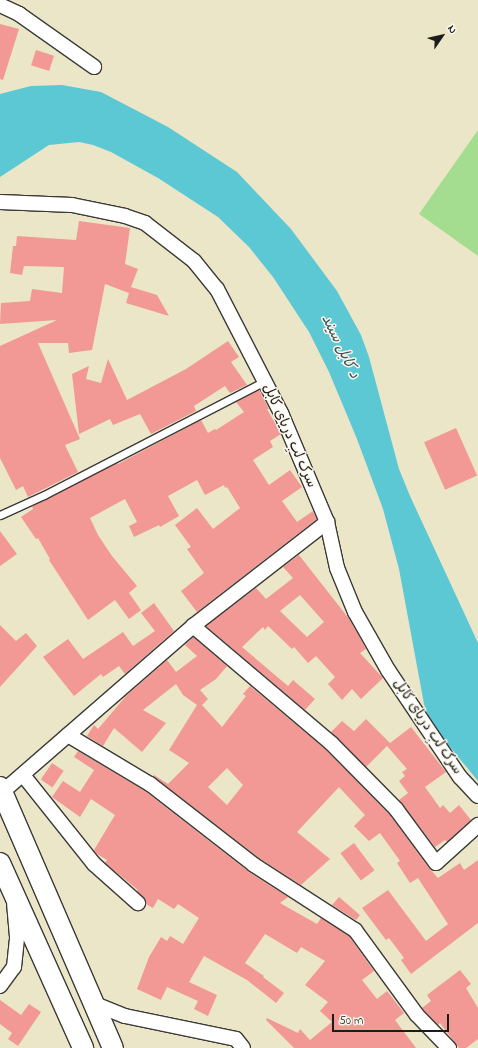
<!DOCTYPE html>
<html>
<head>
<meta charset="utf-8">
<style>
  body { margin:0 }
  #map { position:relative; width:478px; height:1048px; overflow:hidden; background:#ece6c8; font-family:"Indie Flower","Playpen Sans Arabic",sans-serif }
  div>[style] { position:absolute }
  .green>* { inset:0; background:#a4dd8f }
  .water>* { inset:0; background:#5cc8d4 }
  .building>* { inset:0; background:#f29995; transform-origin:0 0 }
  .roads { filter:drop-shadow(1px 0 #3b3a36) drop-shadow(-1px 0 #3b3a36) drop-shadow(0 1px #3b3a36) drop-shadow(0 -1px #3b3a36) }
  .lane>* { height:7px; margin:-3.5px; padding:0 3.5px; transform-origin:3.5px; border-radius:3.5px; background:#fff }
  .street>* { height:14px; margin:-7px; padding:0 7px; transform-origin:7px; border-radius:7px; background:#fff }
  .secondary>* { height:20px; margin:-10px; padding:0 10px; transform-origin:10px; border-radius:10px; background:#fff }
  span { translate:-50% -50%; white-space:nowrap; text-align:center; line-height:1.15; -webkit-text-stroke:3px #fbf7ec; paint-order:stroke }
  .street-label { font-size:14px; color:#1c1c1c }
  .water-label { font-size:15px; color:#32585c; font-style:italic }
  .north { position:absolute; left:422px; top:16px; width:40px; height:40px; -webkit-text-stroke:3px #fbf7ec; paint-order:stroke; rotate:56deg; font-size:11px; font-weight:700; line-height:16px; text-align:center; color:#1c1c1c }
  .north::after { content:''; display:block; margin:auto; width:14px; height:18px; background:#1c1c1c; clip-path:polygon(50% 0,100% 100%,50% 72%,0 100%) }
  .scale { position:absolute; left:332px; top:1014px; width:117px; height:18px; box-sizing:border-box; border:2px solid #1c1c1c; border-top:0; padding-left:5px; font-size:12px; line-height:14px; white-space:nowrap; color:#1c1c1c; -webkit-text-stroke:3px #fbf7ec; paint-order:stroke }
</style>
</head>
<body>
<div id="map">
  <div class="green">
    <div style="clip-path:polygon(478px 130px,478px 256px,419px 214px)"></div>
  </div>
  <div class="water">
    <div style="clip-path:polygon(62px 85px,101px 92px,168px 127px,237px 172px,291px 229px,337px 291px,361px 335px,369px 357px,399px 469px,410px 496px,478px 643px,478px 781px,431px 724px,424px 704px,399px 569px,383px 509px,357px 439px,329px 372px,309px 332px,273px 277px,249px 247px,218px 217px,158px 178px,111px 152px,93px 145px,79px 142px,49px 145px,0 177px,0 94px,31px 86px)"></div>
  </div>
  <div class="building">
    <div style="clip-path:polygon(0 24px,19px 29px,3px 80px,0 79px)"></div>
    <div style="left:36px;top:50px;width:19px;height:16px;rotate:18deg"></div>
    <div style="clip-path:polygon(79px 221px,130px 228px,125px 264px,138px 269px,131px 287px,157px 295px,169px 316px,126px 303px,129px 293px,105px 284px,92px 350px,69px 353px,68px 343px,38px 343px,80px 439px,65px 445px,78px 472px,28px 497px,23px 486px,16px 490px,0 458px,0 346px,57px 320px,0 324px,1px 303px,30px 301px,32px 289px,62px 293px,64px 267px,24px 266px,22px 275px,10px 273px,13px 246px,16px 246px,17px 236px,76px 240px)"></div>
    <div style="clip-path:polygon(228px 341px,239px 357px,231px 362px,247px 385px,230px 393px,225px 386px,194px 406px,196px 411px,151px 434px,140px 414px,113px 425px,110px 419px,79px 434px,72px 374px,89px 366px,86px 379px,101px 383px,108px 359px,127px 400px,186px 369px)"></div>
    <div style="clip-path:polygon(259px 390px,269px 409px,267px 409px,281px 434px,270px 441px,273px 447px,253px 460px,269px 485px,290px 470px,302px 487px,282px 501px,297px 522px,313px 511px,317px 519px,197px 612px,181px 591px,204px 573px,187px 549px,191px 547px,175px 525px,197px 508px,213px 529px,240px 508px,227px 487px,225px 488px,224px 485px,205px 495px,197px 480px,168px 496px,179px 516px,160px 527px,159px 525px,134px 537px,129px 526px,137px 522px,125px 499px,90px 518px,98px 535px,112px 556px,137px 586px,129px 593px,141px 610px,129px 619px,115px 600px,88px 620px,49px 560px,50px 559px,38px 538px,36px 539px,21px 517px,33px 509px,32px 506px,117px 463px,118px 464px,201px 420px,208px 433px,215px 429px,216px 430px,244px 412px,236px 402px)"></div>
    <div style="left:456px;top:428px;width:52px;height:35px;rotate:66deg"></div>
    <div style="clip-path:polygon(0 531px,17px 554px,0 566px)"></div>
    <div style="clip-path:polygon(evenodd,299px 555px,350px 620px,366px 649px,360px 653px,383px 678px,361px 699px,352px 689px,342px 700px,328px 684px,335px 677px,316px 656px,308px 663px,294px 647px,292px 649px,268px 626px,265px 630px,263px 627px,242px 647px,288px 686px,293px 680px,315px 699px,305px 710px,206px 626px,256px 588px,266px 599px,293px 578px,283px 567px,299px 555px,300px 595px,324px 622px,307px 637px,280px 611px,300px 595px)"></div>
    <div style="clip-path:polygon(154px 603px,174px 631px,125px 674px,119px 666px,103px 677px,101px 674px,74px 696px,43px 657px,68px 639px,83px 659px,123px 632px,133px 646px,155px 631px,141px 613px)"></div>
    <div style="clip-path:polygon(0 625px,16px 641px,26px 633px,37px 646px,0 687px)"></div>
    <div style="clip-path:polygon(evenodd,193px 637px,227px 666px,216px 679px,200px 690px,208px 699px,202px 705px,222px 727px,246px 696px,243px 694px,250px 686px,325px 749px,390px 815px,429px 868px,438px 878px,460px 863px,464px 870px,478px 860px,478px 923px,411px 974px,401px 960px,404px 958px,389px 938px,386px 940px,362px 908px,388px 890px,426px 941px,448px 924px,418px 878px,410px 883px,397px 863px,400px 861px,380px 833px,369px 841px,354px 826px,365px 815px,339px 787px,297px 832px,330px 859px,301px 885px,259px 858px,153px 776px,154px 775px,168px 784px,189px 763px,169px 750px,197px 705px,183px 695px,176px 684px,143px 710px,166px 723px,142px 752px,114px 728px,103px 746px,87px 736px,94px 725px,98px 729px,126px 696px,167px 660px,176px 672px,197px 656px,185px 645px,193px 637px,227px 768px,243px 785px,227px 805px,208px 787px,227px 768px)"></div>
    <div style="clip-path:polygon(366px 719px,390px 743px,411px 727px,446px 772px,425px 787px,440px 808px,443px 805px,450px 813px,459px 805px,471px 820px,447px 842px,445px 840px,435px 847px,399px 800px,408px 793px,399px 781px,405px 776px,402px 772px,407px 769px,387px 746px,366px 767px,331px 732px,342px 721px,354px 731px)"></div>
    <div style="clip-path:polygon(78px 751px,145px 791px,249px 872px,288px 897px,280px 903px,317px 924px,321px 918px,349px 936px,374px 971px,362px 980px,377px 999px,387px 991px,404px 1013px,395px 1020px,416px 1048px,294px 1048px,266px 1020px,267px 1018px,298px 1033px,300px 1029px,310px 1040px,332px 1022px,320px 1011px,328px 1002px,305px 985px,325px 961px,301px 947px,297px 953px,265px 934px,245px 963px,264px 976px,263px 977px,284px 993px,276px 1003px,247px 980px,204px 956px,189px 982px,217px 995px,208px 1016px,194px 1009px,198px 1001px,167px 987px,161px 1000px,137px 989px,149px 957px,161px 937px,167px 941px,170px 936px,183px 944px,199px 918px,178px 904px,174px 909px,158px 899px,153px 908px,146px 904px,146px 900px,137px 891px,138px 890px,105px 863px,107px 860px,97px 854px,94px 850px,115px 815px,91px 799px,80px 817px,52px 797px,63px 781px,80px 792px,94px 770px,74px 757px)"></div>
    <div style="left:52px;top:763px;width:14px;height:20px;rotate:34deg"></div>
    <div style="left:354px;top:843px;width:34px;height:17px;rotate:53deg"></div>
    <div style="clip-path:polygon(339px 897px,360px 915px,356px 920px,332px 905px)"></div>
    <div style="clip-path:polygon(460px 970px,471px 984px,466px 988px,478px 1008px,478px 1039px,466px 1048px,459px 1048px,440px 1023px,438px 1025px,422px 1008px,431px 1001px,427px 995px)"></div>
    <div style="clip-path:polygon(0 1000px,21px 1015px,29px 1004px,41px 1012px,18px 1046px,8px 1039px,12px 1033px,0 1024px)"></div>
  </div>
  <div class="roads">
    <div class="lane">
      <div style="left:0;top:515px;width:48px;rotate:-24.4deg"></div>
      <div style="left:44px;top:495px;width:249px;rotate:-27.3deg"></div>
    </div>
    <div class="street">
      <div style="left:0;top:5px;width:21px;rotate:25deg"></div>
      <div style="left:19px;top:14px;width:92px;rotate:35.2deg"></div>
      <div style="left:0;top:202px;width:72px;rotate:2.4deg"></div>
      <div style="left:72px;top:205px;width:54px;rotate:11.7deg"></div>
      <div style="left:125px;top:216px;width:21px;rotate:19deg"></div>
      <div style="left:145px;top:223px;width:62px;rotate:37.8deg"></div>
      <div style="left:194px;top:261px;width:36px;rotate:51deg"></div>
      <div style="left:217px;top:289px;width:140px;rotate:62.7deg"></div>
      <div style="left:281px;top:413px;width:118px;rotate:67.1deg"></div>
      <div style="left:327px;top:522px;width:47px;rotate:77.7deg"></div>
      <div style="left:337px;top:568px;width:48px;rotate:67.8deg"></div>
      <div style="left:355px;top:612px;width:67px;rotate:60.4deg"></div>
      <div style="left:388px;top:670px;width:129px;rotate:56.1deg"></div>
      <div style="left:460px;top:777px;width:26px;rotate:47deg"></div>
      <div style="left:193px;top:626px;width:181px;rotate:40.3deg"></div>
      <div style="left:331px;top:743px;width:93px;rotate:45.4deg"></div>
      <div style="left:396px;top:809px;width:67px;rotate:53.5deg"></div>
      <div style="left:436px;top:863px;width:57px;rotate:-42.1deg"></div>
      <div style="left:68px;top:735px;width:96px;rotate:30.9deg"></div>
      <div style="left:150px;top:784px;width:132px;rotate:37.9deg"></div>
      <div style="left:254px;top:865px;width:120px;rotate:32.8deg"></div>
      <div style="left:355px;top:930px;width:105px;rotate:53.9deg"></div>
      <div style="left:417px;top:1015px;width:46px;rotate:45.9deg"></div>
      <div style="left:23px;top:775px;width:114px;rotate:51.4deg"></div>
      <div style="left:94px;top:864px;width:59px;rotate:41.6deg"></div>
      <div style="left:0;top:794px;width:256px;rotate:-41deg"></div>
      <div style="left:193px;top:626px;width:170px;rotate:-37.8deg"></div>
      <div style="left:0;top:986px;width:24px;rotate:-54deg"></div>
      <div style="left:14px;top:967px;width:30px;rotate:-84deg"></div>
      <div style="left:17px;top:937px;width:32px;rotate:-95deg"></div>
      <div style="left:95px;top:1004px;width:32px;rotate:22deg"></div>
      <div style="left:125px;top:1016px;width:113px;rotate:11.7deg"></div>
      <div style="left:236px;top:1039px;width:11px;rotate:52deg"></div>
    </div>
    <div class="secondary">
      <div style="left:0;top:787px;width:284px;rotate:66.6deg"></div>
      <div style="left:0;top:863px;width:203px;rotate:65.8deg"></div>
    </div>
  </div>
  <div class="street-label">
    <span style="left:289px;top:436px;rotate:66deg">سرک لبِ دریای کابل</span>
    <span style="left:427px;top:727px;rotate:56deg">سرک لبِ دریای کابل</span>
  </div>
  <div class="water-label">
    <span style="left:340px;top:347px;rotate:64deg">د کابل سيند</span>
  </div>
  <div class="north">N</div>
  <div class="scale">50 m</div>
</div>
</body>
</html>
